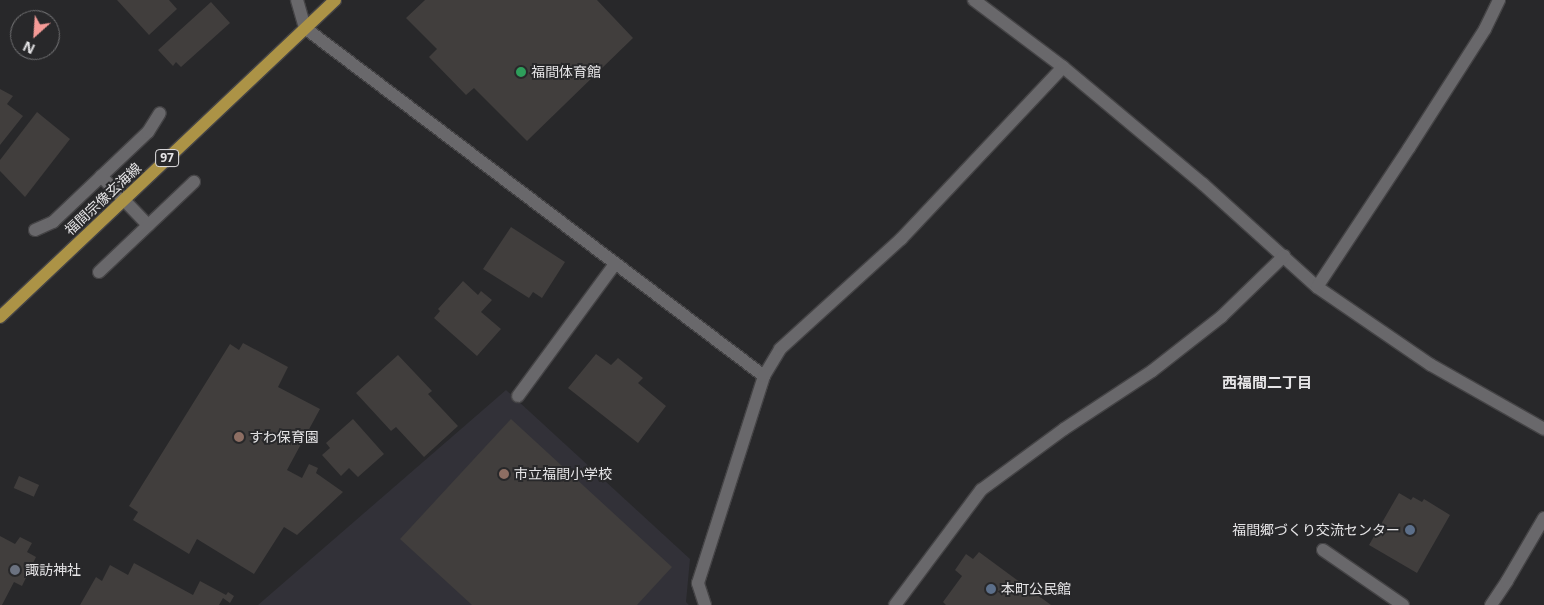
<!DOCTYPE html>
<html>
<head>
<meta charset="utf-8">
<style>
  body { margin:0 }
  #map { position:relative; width:1544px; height:605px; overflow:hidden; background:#28282a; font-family:"Open Sans","Noto Sans JP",sans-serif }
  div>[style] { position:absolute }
  .built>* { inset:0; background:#323138 }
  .building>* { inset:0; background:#413e3d; transform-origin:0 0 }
  .roads { filter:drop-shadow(1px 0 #444345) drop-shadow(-1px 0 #444345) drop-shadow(0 1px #444345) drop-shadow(0 -1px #444345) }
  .lane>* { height:12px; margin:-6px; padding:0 6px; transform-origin:6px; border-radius:6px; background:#69686b }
  .street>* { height:12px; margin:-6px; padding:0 6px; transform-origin:6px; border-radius:6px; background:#69686b }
  .primary>* { height:12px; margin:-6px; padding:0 6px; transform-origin:6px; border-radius:6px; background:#ac9346 }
  .dots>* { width:14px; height:14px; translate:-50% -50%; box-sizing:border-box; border:2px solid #28282a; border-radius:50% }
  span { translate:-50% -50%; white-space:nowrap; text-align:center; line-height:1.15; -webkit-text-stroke:4px #28282a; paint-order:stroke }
  .shield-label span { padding:1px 4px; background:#28282a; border:1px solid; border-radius:4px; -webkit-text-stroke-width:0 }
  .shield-label { font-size:12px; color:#e6e5e7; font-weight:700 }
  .poi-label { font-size:14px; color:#e6e5e7 }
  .left { translate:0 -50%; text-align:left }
  .right { translate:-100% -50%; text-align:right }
  .street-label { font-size:14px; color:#e6e5e7 }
  .neighbourhood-label { font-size:15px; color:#e6e5e7; font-weight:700 }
  .north { position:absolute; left:10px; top:10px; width:50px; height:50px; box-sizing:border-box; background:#28282a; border:1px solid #747476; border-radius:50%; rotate:206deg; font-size:14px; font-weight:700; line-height:20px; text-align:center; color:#e6e5e7 }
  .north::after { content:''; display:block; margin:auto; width:18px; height:22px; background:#f59b97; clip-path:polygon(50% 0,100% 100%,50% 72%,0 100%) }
</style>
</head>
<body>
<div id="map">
  <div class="built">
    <div style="clip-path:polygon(506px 390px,690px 559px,686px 602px,689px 605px,258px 605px)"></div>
  </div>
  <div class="building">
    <div style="clip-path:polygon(117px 0,169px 0,177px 9px,149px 35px)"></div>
    <div style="clip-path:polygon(425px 0,597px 0,633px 38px,527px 141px,474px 88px,466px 95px,429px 57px,437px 49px,406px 18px)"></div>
    <div style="clip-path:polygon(211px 2px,230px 23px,181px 67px,176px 62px,173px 66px,158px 50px)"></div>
    <div style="clip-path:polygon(0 89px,13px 96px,7px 104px,23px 116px,0 145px)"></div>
    <div style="clip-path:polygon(37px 112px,70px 139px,25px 197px,0 171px,0 160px)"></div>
    <div style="clip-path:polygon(511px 227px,565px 262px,542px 298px,533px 292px,529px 298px,483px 269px)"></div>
    <div style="clip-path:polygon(463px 281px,478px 295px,481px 291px,492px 300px,481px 312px,501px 329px,477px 356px,434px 318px,440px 311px,438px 309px)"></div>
    <div style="clip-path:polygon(243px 343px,288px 367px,278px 387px,320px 409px,287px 470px,302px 478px,309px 464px,318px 468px,316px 473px,343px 492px,297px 535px,284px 527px,254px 574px,197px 539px,189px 554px,133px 520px,138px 512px,129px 506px,230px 344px,239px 350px)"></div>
    <div style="clip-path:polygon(596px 354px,611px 365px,618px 358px,643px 378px,638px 383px,666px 406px,638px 443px,568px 388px)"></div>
    <div style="clip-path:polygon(398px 355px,432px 391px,428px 394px,458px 426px,424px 457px,396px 427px,391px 431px,356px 393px)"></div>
    <div style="clip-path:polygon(353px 419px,384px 454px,358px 477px,349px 468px,341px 476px,322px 455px,330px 448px,326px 443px)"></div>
    <div style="clip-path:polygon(511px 419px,672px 567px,637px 605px,472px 605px,400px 539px)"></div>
    <div style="left:19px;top:476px;width:22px;height:13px;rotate:24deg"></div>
    <div style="clip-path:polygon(1399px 493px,1411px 500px,1413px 497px,1422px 502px,1424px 499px,1450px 515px,1417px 573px,1369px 545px)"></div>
    <div style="clip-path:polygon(0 536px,15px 544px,20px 537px,32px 543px,27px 552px,36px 557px,22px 586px,14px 582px,2px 605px,0 605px)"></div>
    <div style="clip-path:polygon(979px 552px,1051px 605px,946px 605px,943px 602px,962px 576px,955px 570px,966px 554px,973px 559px)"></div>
    <div style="clip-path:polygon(134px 563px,193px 595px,200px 581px,226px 595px,228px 592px,234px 596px,230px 603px,223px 598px,219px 605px,80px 605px,96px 577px,102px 581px,110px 565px,128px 575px)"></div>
  </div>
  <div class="roads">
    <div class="lane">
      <div style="left:518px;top:396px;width:164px;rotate:-53.7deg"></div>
    </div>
    <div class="street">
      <div style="left:297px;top:0;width:29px;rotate:74deg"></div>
      <div style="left:305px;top:28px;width:576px;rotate:37.17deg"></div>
      <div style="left:974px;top:0;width:111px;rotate:37deg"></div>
      <div style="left:1063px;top:67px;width:182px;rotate:39.9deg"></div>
      <div style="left:1203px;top:184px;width:154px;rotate:42.1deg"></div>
      <div style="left:1317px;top:287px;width:138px;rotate:34.4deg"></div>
      <div style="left:1431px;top:365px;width:130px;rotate:29.5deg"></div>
      <div style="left:101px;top:176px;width:68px;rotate:46.2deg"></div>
      <div style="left:35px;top:230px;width:20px;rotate:-24deg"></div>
      <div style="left:53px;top:222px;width:131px;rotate:-43.5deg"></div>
      <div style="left:148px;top:132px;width:22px;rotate:-58deg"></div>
      <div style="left:99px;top:272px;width:131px;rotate:-43.5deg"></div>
      <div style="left:1317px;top:287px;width:167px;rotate:-56.5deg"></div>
      <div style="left:1409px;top:148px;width:141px;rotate:-57.4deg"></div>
      <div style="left:1485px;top:29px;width:32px;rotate:-64deg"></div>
      <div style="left:1323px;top:550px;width:97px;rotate:34.5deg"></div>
      <div style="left:705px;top:605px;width:23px;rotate:-108deg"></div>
      <div style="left:698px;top:583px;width:217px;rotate:-72.3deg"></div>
      <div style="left:764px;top:376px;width:31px;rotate:-59deg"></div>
      <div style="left:780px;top:349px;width:164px;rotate:-42.3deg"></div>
      <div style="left:901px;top:239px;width:236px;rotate:-46.7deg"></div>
      <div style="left:895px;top:605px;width:144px;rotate:-53.2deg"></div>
      <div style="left:981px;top:490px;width:103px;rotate:-36.3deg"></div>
      <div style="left:1064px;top:429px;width:105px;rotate:-33.4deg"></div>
      <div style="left:1152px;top:371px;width:88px;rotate:-38deg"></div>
      <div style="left:1221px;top:317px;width:88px;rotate:-44.1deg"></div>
      <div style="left:1491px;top:605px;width:29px;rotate:-56deg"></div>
      <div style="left:1507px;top:581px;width:73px;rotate:-59.6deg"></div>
    </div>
    <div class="primary">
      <div style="left:0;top:317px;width:461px;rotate:-43.4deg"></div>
    </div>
  </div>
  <div class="dots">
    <div style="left:521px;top:72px;background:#2e9e5b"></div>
    <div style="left:239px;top:437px;background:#8d6e63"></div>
    <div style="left:504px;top:474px;background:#8d6e63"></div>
    <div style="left:1410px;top:530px;background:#5c6f8a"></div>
    <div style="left:15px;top:570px;background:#6b7280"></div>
    <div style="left:991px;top:589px;background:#5c6f8a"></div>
  </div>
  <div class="shield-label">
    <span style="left:167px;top:158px">97</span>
  </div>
  <div class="poi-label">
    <span class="left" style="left:531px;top:72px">福間体育館</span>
    <span class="left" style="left:249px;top:437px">すわ保育園</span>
    <span class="left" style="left:514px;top:474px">市立福間小学校</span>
    <span class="right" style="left:1400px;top:530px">福間郷づくり交流センター</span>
    <span class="left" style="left:25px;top:570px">諏訪神社</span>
    <span class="left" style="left:1001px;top:589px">本町公民館</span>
  </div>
  <div class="street-label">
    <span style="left:103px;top:199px;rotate:-43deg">福間宗像玄海線</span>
  </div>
  <div class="neighbourhood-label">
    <span style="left:1267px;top:383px">西福間二丁目</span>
  </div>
  <div class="north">N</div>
</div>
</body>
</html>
